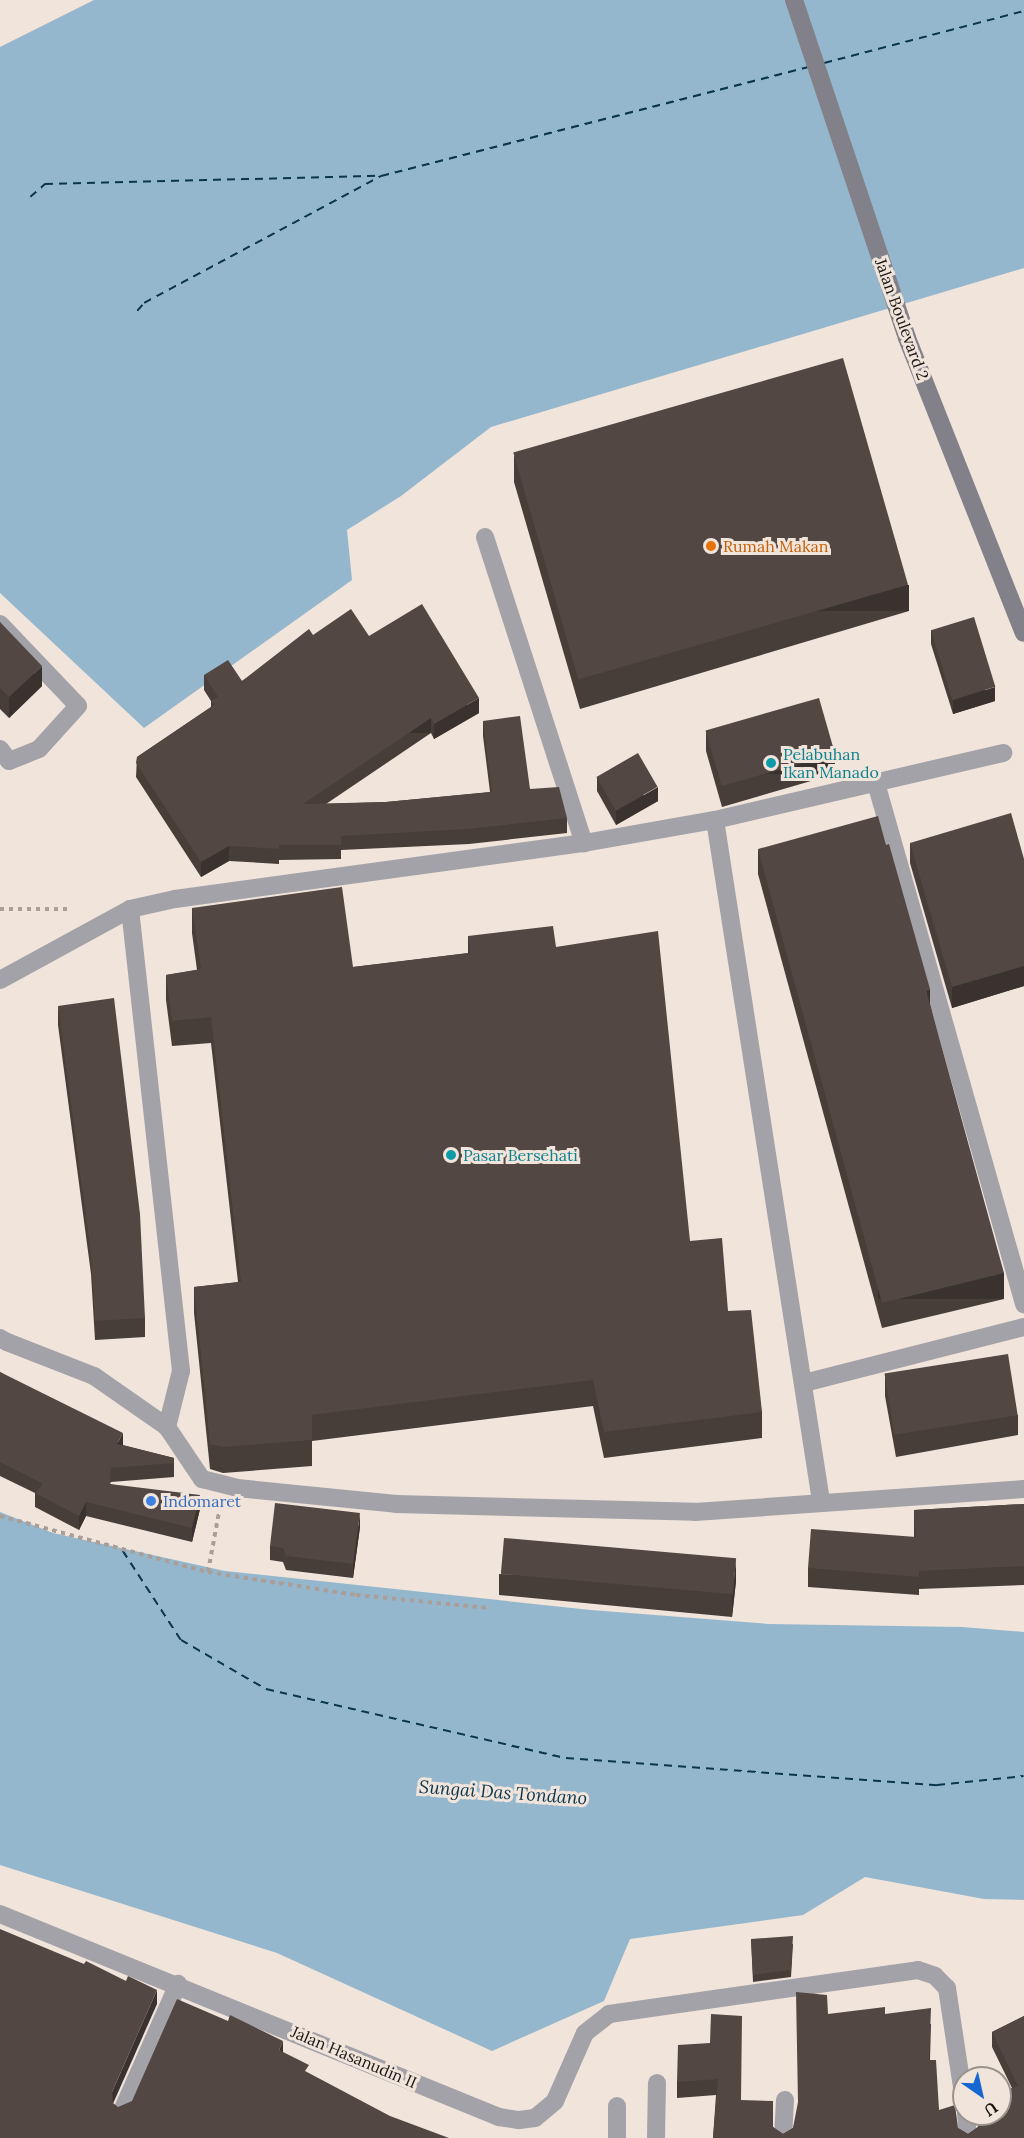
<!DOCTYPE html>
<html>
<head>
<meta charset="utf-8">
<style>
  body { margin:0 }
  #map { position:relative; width:1024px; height:2138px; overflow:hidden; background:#f0e4db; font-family:Lora,serif }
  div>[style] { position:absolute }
  .water>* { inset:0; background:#95b7cd }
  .ferry>* { height:1.5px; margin-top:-0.75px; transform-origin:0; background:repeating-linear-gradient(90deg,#09354d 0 8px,transparent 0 14px) }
  .path>* { height:4px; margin-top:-2px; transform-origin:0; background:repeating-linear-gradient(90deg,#a99f98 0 4.5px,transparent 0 9px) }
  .service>* { height:18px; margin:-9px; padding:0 9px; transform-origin:9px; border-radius:9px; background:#a3a2a8 }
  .minor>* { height:18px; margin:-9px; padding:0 9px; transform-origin:9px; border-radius:9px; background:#a3a2a8 }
  .secondary>* { height:18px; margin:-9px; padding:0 9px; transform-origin:9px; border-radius:9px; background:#828189 }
  .wall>* { inset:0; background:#473d39 }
  .shaded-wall>* { inset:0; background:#39322e; transform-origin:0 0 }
  .building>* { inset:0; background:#524742; transform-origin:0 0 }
  .dots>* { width:16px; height:16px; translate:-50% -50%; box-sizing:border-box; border:3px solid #f0e4db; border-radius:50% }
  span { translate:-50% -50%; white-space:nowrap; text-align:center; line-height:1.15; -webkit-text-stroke:6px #f0e4db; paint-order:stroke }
  .street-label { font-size:16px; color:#1a1613 }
  .food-label { font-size:16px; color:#c56008 }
  .left { translate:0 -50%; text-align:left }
  .culture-label { font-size:16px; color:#0d838f }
  .shop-label { font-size:16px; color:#366cbe }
  .water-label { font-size:18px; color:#09354d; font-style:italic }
  .north { position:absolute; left:952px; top:2066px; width:60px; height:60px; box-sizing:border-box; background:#f0e4db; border:2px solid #9a928b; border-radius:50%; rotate:146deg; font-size:16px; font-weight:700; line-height:24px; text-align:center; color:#1a1613 }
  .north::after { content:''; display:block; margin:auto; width:21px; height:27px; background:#1667d1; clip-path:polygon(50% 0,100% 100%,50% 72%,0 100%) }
</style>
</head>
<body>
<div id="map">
  <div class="water">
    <div style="clip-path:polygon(94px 0,1024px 0,1024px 268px,491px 427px,401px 496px,347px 530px,352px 580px,144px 728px,0 593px,0 47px)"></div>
    <div style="clip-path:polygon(0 1512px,53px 1533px,225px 1571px,591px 1610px,769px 1624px,962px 1627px,1024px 1632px,1024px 1900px,984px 1899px,865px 1877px,803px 1915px,630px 1939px,604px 2001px,492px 2051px,277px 1953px,0 1865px)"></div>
  </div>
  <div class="ferry">
    <div style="left:824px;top:63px;width:207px;rotate:-14.6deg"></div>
    <div style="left:30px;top:197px;width:20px;rotate:-41deg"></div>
    <div style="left:45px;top:184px;width:333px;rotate:-1.4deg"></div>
    <div style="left:137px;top:311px;width:11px;rotate:-49deg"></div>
    <div style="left:144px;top:303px;width:269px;rotate:-28.2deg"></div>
    <div style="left:381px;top:176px;width:441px;rotate:-14.3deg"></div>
    <div style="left:123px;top:1551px;width:106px;rotate:56.9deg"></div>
    <div style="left:181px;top:1640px;width:98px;rotate:30deg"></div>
    <div style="left:266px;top:1689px;width:308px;rotate:13deg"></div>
    <div style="left:566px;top:1758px;width:372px;rotate:4.2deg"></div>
    <div style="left:937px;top:1785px;width:87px;rotate:-5.9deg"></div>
  </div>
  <div class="path">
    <div style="left:0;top:909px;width:71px"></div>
    <div style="left:0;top:1516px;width:215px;rotate:15.1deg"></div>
    <div style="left:208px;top:1572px;width:150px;rotate:8.8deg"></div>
    <div style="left:356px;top:1595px;width:134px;rotate:5.6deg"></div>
    <div style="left:208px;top:1572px;width:61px;rotate:-79.6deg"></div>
  </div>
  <div class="service">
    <div style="left:485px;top:537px;width:322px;rotate:72.1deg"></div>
    <div style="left:0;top:624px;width:113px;rotate:46.4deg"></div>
    <div style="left:78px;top:706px;width:58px;rotate:132.2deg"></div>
    <div style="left:39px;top:749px;width:32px;rotate:158deg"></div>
    <div style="left:9px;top:761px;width:15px;rotate:-127deg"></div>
    <div style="left:876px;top:783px;width:542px;rotate:74.14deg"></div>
    <div style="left:715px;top:820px;width:689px;rotate:81.15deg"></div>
    <div style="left:130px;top:909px;width:465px;rotate:83.7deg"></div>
    <div style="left:181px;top:1371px;width:58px;rotate:104deg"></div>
    <div style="left:0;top:980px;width:148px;rotate:-28.6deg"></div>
    <div style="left:130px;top:909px;width:46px;rotate:-12.5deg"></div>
    <div style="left:175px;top:899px;width:413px;rotate:-7.8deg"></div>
    <div style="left:584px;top:843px;width:133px;rotate:-10deg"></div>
    <div style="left:715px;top:820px;width:296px;rotate:-13.1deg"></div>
    <div style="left:7px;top:1342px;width:93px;rotate:21.3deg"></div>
    <div style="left:94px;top:1376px;width:89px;rotate:34.9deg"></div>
    <div style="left:167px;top:1427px;width:63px;rotate:56.1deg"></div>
    <div style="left:202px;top:1479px;width:36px;rotate:14deg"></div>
    <div style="left:237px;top:1488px;width:160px;rotate:5.7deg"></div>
    <div style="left:396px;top:1504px;width:299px;rotate:1.5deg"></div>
    <div style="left:695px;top:1512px;width:330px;rotate:-4deg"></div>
    <div style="left:804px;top:1383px;width:227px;rotate:-14.3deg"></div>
  </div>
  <div class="minor">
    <div style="left:0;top:1338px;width:8px;rotate:30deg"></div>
    <div style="left:0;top:1914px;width:539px;rotate:22.14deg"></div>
    <div style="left:499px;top:2117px;width:20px;rotate:9deg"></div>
    <div style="left:519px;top:2120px;width:16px;rotate:-7deg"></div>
    <div style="left:535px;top:2118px;width:26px;rotate:-40deg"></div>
    <div style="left:555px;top:2101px;width:74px;rotate:-66.2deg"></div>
    <div style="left:585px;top:2033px;width:31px;rotate:-38deg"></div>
    <div style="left:609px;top:2014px;width:312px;rotate:-8.1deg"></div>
    <div style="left:918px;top:1970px;width:18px;rotate:19deg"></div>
    <div style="left:935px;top:1976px;width:17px;rotate:45deg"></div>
    <div style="left:947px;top:1988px;width:114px;rotate:81.4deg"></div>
    <div style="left:617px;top:2106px;width:32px;rotate:90deg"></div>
    <div style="left:122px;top:2111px;width:139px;rotate:-66.2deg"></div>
    <div style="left:966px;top:2114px;width:24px;rotate:85deg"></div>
    <div style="left:656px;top:2138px;width:55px;rotate:-89deg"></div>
    <div style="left:783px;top:2138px;width:38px;rotate:-87deg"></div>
  </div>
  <div class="secondary">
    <div style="left:794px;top:0;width:356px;rotate:71.5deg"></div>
    <div style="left:907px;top:338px;width:317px;rotate:68.4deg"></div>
  </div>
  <div class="wall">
    <div style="clip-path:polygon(514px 456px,909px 611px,580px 709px,514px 482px)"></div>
    <div style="clip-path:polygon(0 622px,42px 686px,9px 718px,0 709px)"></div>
    <div style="clip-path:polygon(931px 630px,995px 701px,953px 714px,931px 644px)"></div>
    <div style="clip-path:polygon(313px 635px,369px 636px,479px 713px,434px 739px,431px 733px,326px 804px,386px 802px,490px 792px,483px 736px,483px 721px,530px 789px,567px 818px,567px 833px,469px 844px,341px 850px,341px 859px,279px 860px,279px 864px,229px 861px,201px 877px,136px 777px,137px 757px,211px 707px,211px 701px,204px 690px,204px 675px,242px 681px)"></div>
    <div style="clip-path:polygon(706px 731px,835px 774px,722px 807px,706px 751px)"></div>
    <div style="clip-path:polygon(597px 777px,658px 801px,616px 825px,597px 791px)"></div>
    <div style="clip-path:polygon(910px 843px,1024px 859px,1024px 986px,952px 1008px,910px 863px)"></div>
    <div style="clip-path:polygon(758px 849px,930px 1004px,1004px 1299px,882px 1328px,758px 874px)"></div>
    <div style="clip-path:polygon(192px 908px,353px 967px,468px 953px,468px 936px,556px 947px,690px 1241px,728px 1311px,762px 1412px,762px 1438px,604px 1458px,593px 1406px,312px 1441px,312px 1466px,223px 1473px,210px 1469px,194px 1313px,194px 1287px,238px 1282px,211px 1043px,172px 1046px,166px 1000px,166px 975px,197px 970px,192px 933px)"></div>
    <div style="clip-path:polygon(58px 1006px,145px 1318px,145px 1337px,95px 1340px,91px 1274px,58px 1025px)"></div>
    <div style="clip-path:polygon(0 1372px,123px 1445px,174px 1458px,174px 1477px,111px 1482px,110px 1484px,200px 1509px,192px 1542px,86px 1516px,79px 1530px,35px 1507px,35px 1493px,0 1476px)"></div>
    <div style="clip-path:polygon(885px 1376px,1018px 1415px,1018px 1435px,896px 1457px,885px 1396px)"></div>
    <div style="clip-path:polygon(1024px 1504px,1024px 1585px,919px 1589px,919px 1595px,808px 1587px,808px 1568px,914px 1537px,914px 1510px)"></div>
    <div style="clip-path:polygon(360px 1527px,353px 1578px,286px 1570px,283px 1562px,270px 1560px,270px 1546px)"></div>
    <div style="clip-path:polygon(499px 1574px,736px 1581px,732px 1617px,499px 1595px)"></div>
    <div style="clip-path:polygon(751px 1939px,793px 1944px,791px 1977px,753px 1982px)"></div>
    <div style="clip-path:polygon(828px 2014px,885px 2014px,931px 2024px,930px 2060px,939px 2110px,958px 2128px,968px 2134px,978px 2127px,977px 2114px,1000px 2114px,1012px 2088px,992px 2047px,992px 2032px,1024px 2016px,1024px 2138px,713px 2138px,716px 2095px,677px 2098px,677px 2082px,710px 2043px,741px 2100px,773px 2127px,783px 2134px,793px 2128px)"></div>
  </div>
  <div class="shaded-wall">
    <div style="left:909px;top:585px;width:26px;height:343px;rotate:90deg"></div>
    <div style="clip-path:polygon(42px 666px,42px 686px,9px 718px,9px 697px)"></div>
    <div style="clip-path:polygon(995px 687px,995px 701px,953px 714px,953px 700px)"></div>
    <div style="clip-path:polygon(479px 698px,479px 713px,434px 739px,434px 724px)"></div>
    <div style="left:431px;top:718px;width:15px;height:154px;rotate:90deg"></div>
    <div style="left:835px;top:754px;width:20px;height:118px;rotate:90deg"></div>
    <div style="clip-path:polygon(658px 787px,658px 801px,616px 825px,616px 811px)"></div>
    <div style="clip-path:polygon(229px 846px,229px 861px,201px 877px,201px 862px)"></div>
    <div style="clip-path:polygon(1024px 966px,1024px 986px,952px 1008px,952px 987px)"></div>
    <div style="clip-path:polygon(930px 989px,930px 1014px,926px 990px)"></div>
    <div style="left:1004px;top:1273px;width:26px;height:126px;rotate:90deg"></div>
    <div style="clip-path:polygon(123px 1433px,123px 1446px,117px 1444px)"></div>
    <div style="clip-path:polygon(200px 1495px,200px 1509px,192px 1542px,192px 1528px)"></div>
    <div style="clip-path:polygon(86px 1502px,86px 1516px,79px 1530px,79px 1516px)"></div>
    <div style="clip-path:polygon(360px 1513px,360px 1527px,353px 1578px,353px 1564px)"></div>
    <div style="clip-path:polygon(736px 1560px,736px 1581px,732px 1617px,732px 1597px)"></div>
    <div style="clip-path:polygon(157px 1990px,157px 2004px,112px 2106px,112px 2092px)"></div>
    <div style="clip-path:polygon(283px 2041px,283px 2055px,279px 2050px)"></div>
  </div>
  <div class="building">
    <div style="left:843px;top:358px;width:236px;height:343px;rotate:74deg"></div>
    <div style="clip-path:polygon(422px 604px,479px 698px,434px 724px,431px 718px,303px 804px,386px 802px,492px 792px,483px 721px,520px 716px,530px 789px,559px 787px,567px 818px,469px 829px,341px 836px,341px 845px,279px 845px,279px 849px,229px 846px,201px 862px,136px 763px,137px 757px,214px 705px,211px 701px,218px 697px,204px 675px,228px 660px,242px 681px,309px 629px,313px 635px,351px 609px,369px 636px)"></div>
    <div style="left:974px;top:617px;width:73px;height:45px;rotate:73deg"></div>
    <div style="clip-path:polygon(0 622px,42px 666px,9px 697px,0 688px)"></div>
    <div style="left:819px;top:698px;width:58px;height:118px;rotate:74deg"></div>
    <div style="left:638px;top:753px;width:39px;height:48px;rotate:60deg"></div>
    <div style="clip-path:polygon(1011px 813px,1024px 859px,1024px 966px,952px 987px,910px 843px)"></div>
    <div style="clip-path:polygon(878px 816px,886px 845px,889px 844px,930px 989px,926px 990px,1004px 1273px,882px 1303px,758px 849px)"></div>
    <div style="clip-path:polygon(342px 887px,353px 967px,470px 953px,468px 936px,553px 926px,556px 947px,658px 931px,690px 1241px,722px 1238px,728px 1311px,751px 1310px,762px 1412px,604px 1432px,593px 1380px,312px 1415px,312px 1440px,223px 1447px,210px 1444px,194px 1287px,241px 1282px,211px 1017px,172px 1021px,166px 975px,201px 969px,192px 908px)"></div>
    <div style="clip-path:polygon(114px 998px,140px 1214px,145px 1318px,95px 1321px,91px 1255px,58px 1006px)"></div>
    <div style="left:1008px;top:1354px;width:62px;height:125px;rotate:81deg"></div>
    <div style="clip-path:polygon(0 1372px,123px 1433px,117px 1444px,174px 1458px,174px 1463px,111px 1468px,110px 1484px,200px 1495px,192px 1528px,86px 1502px,79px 1516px,35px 1493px,43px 1484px,0 1462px)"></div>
    <div style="clip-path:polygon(275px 1503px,360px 1513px,353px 1564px,286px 1556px,283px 1548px,270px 1546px)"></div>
    <div style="clip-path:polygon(1024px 1504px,1024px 1566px,919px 1571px,919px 1577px,808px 1568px,811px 1529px,916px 1537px,914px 1510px)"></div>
    <div style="left:504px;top:1538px;width:233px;height:36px;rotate:5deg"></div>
    <div style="clip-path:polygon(0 1929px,84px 1964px,86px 1961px,126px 1981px,128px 1976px,157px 1990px,112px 2092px,113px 2103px,118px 2107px,132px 2101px,177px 1999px,228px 2021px,230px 2015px,283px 2041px,279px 2050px,309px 2065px,305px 2071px,390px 2116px,449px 2138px,0 2138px)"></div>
    <div style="clip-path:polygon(793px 1936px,791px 1970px,753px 1975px,751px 1939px)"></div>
    <div style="clip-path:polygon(796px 1992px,827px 1995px,828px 2014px,885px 2007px,885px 2014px,931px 2008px,929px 2060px,936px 2060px,939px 2110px,955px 2105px,958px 2128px,968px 2134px,978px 2127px,978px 2114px,1000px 2114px,1000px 2092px,1018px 2086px,992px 2032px,1024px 2016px,1024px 2138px,713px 2138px,718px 2079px,677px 2082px,678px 2045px,710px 2043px,711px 2014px,742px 2016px,741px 2100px,773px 2101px,773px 2127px,783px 2134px,793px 2128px,798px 2102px)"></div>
  </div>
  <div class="dots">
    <div style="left:711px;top:546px;background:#e8710a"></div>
    <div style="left:771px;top:763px;background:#0f9aa8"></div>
    <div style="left:451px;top:1155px;background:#0f9aa8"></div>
    <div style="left:151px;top:1501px;background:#3f7fe0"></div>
  </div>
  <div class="street-label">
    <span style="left:902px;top:319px;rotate:70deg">Jalan Boulevard 2</span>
    <span style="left:354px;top:2057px;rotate:23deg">Jalan Hasanudin II</span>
  </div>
  <div class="food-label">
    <span class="left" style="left:723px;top:546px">Rumah Makan</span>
  </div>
  <div class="culture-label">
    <span class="left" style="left:783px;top:763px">Pelabuhan<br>Ikan Manado</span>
    <span class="left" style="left:463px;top:1155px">Pasar Bersehati</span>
  </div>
  <div class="shop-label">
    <span class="left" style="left:163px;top:1501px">Indomaret</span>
  </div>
  <div class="water-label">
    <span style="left:503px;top:1793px;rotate:4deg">Sungai Das Tondano</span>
  </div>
  <div class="north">U</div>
</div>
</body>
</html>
